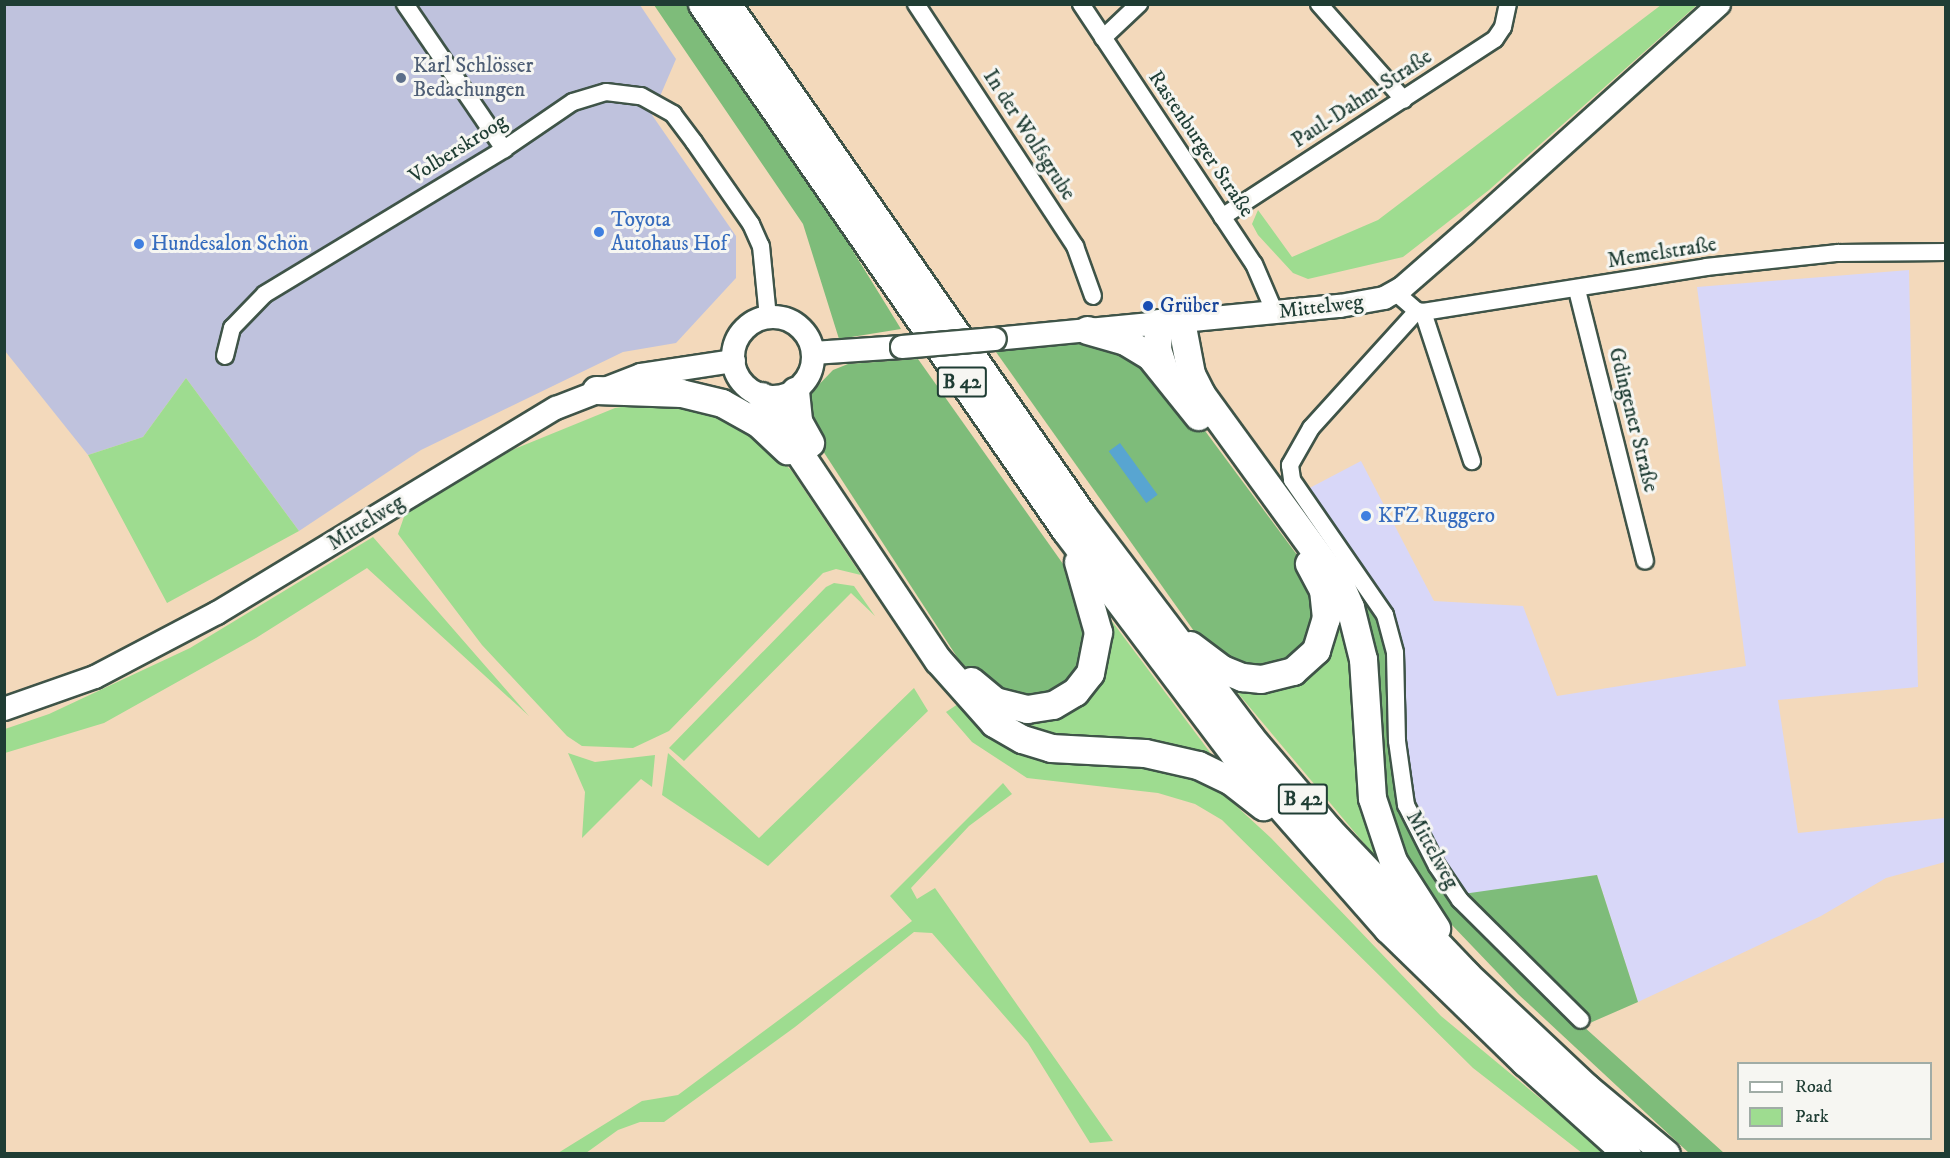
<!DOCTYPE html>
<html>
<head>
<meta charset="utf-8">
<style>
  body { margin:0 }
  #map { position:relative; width:1950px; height:1158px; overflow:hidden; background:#f3d9bb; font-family:"IM FELL DW Pica",serif }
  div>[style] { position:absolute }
  .built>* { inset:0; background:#d8d7f8 }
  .industrial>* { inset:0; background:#bfc2dd }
  .green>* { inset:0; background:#9edc90 }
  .forest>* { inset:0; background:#7ebc7a }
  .water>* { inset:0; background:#58a5d1; transform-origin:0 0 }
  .roads { filter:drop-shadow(2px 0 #3f5448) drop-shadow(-2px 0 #3f5448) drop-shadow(0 2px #3f5448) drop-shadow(0 -2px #3f5448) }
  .minor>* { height:16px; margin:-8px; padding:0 8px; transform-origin:8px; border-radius:8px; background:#fff }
  .secondary>* { height:22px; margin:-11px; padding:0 11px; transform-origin:11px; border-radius:11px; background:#fff }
  .secondary>.ring { margin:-11px; padding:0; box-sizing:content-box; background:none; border:22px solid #fff; border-radius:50% }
  .trunk>* { height:27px; margin:-13.5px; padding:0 13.5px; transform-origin:13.5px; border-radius:13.5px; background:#fff }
  .bridges { filter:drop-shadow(2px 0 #3f5448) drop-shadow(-2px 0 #3f5448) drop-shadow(0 2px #3f5448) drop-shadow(0 -2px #3f5448) }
  .secondary-bridge>* { height:22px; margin:-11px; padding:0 11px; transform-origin:11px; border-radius:11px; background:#fff }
  .dots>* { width:16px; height:16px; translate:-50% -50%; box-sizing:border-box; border:3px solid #f6f6f2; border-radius:50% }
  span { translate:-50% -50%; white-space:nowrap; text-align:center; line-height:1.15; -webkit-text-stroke:6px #f6f6f2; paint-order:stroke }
  .shield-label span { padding:2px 4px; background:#f6f6f2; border:2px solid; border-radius:4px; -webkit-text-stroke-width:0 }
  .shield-label { font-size:20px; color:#1f3d34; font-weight:700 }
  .service-label { font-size:21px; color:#4e5e75 }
  .left { translate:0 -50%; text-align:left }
  .street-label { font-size:21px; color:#1f3d34 }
  .shop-label { font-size:21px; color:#366cbe }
  .transit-label { font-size:21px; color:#164399 }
  .frame { position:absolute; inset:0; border:6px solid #1f3d34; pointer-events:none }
  .legend { position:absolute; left:1737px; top:1062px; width:195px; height:78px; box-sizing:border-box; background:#f6f6f2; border:2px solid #a0aca6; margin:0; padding:8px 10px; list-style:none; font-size:18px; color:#1f3d34 }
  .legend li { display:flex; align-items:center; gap:12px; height:30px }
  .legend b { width:30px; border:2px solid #a0aca6 }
</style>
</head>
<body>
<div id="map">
  <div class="built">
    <div style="clip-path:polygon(1909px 270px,1918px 687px,1778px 700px,1798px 833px,1945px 818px,1945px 862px,1886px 878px,1821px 916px,1638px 1002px,1597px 875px,1463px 895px,1409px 803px,1405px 720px,1302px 492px,1361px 461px,1434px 601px,1523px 606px,1557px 696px,1746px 666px,1697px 287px)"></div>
  </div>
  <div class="industrial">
    <div style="clip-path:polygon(5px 5px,640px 5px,676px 59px,652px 115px,736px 236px,736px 278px,676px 343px,623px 352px,421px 450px,299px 531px,186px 378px,143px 437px,88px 455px,5px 351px)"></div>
  </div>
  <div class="green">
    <div style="clip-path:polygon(1661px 5px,1697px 5px,1489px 190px,1403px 257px,1308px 279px,1293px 273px,1258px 235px,1252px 224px,1258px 210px,1292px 257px,1378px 220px)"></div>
    <div style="clip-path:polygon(186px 378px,299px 531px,167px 603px,88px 455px,143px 437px)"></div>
    <div style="clip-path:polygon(646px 403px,673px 403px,723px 418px,752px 433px,791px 470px,861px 575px,836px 569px,823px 573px,669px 731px,633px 748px,582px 746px,567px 736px,482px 645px,398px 534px,405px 514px,512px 450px,615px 408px)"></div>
    <div style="clip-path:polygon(373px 537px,529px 716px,367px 568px,256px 638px,104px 723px,5px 753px,5px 729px,49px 714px,190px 648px)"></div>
    <div style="clip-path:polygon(834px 583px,854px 586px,875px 616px,851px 593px,684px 761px,669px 748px,826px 587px)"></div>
    <div style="clip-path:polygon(1337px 605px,1347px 628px,1383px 866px,1226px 679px)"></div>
    <div style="clip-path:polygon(1105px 612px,1218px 763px,1038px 735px,999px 712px)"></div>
    <div style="clip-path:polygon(914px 688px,928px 711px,768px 866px,662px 795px,668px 753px,759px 838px)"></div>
    <div style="clip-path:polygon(958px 704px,978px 723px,1023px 753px,1054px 762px,1157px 768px,1190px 777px,1221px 792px,1271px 838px,1441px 1016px,1606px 1153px,1582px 1153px,1473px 1068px,1222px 820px,1195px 804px,1158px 793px,1027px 778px,972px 742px,946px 712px)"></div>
    <div style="clip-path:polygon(568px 753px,595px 762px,655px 755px,652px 787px,641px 779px,582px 838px,585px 792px)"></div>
    <div style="clip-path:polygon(1003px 783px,1012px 794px,969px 826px,911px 888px,917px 899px,935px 888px,1113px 1141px,1090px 1143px,1028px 1043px,932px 933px,914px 932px,795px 1027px,664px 1122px,640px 1122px,618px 1130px,586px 1153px,558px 1153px,642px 1101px,678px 1095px,912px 921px,890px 896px)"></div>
  </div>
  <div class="forest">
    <div style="clip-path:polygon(654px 5px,687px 5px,808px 178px,901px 329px,839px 339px,803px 224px)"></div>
    <div style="clip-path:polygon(1062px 343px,1111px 346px,1171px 385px,1306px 567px,1317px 603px,1303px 650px,1287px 660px,1250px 668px,1226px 660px,1196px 634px,996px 352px)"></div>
    <div style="clip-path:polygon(918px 359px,1068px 571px,1088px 627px,1083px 662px,1064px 689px,1019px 698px,974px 675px,959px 660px,808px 428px,807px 397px,833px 370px,848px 364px)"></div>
    <div style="clip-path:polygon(1270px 476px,1302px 492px,1385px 600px,1409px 803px,1463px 894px,1597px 875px,1638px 1002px,1583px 1026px,1724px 1153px,1689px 1153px,1518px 994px,1428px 900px,1396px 845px,1385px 812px,1373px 665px)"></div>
  </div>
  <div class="water">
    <div style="left:1120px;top:443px;width:64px;height:14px;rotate:54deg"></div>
  </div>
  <div class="roads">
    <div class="minor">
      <div style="left:405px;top:4px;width:176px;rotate:55.7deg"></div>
      <div style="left:916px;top:4px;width:290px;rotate:56.7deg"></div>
      <div style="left:1075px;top:246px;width:53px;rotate:70.2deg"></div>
      <div style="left:1081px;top:4px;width:312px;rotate:56.4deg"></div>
      <div style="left:1254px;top:264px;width:53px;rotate:66.8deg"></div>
      <div style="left:1319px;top:4px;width:128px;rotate:48.5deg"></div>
      <div style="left:1103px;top:38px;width:50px;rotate:-43.4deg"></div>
      <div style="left:1222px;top:217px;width:326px;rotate:-33.1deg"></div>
      <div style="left:1495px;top:39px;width:14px;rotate:-56deg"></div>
      <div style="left:1503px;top:27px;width:24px;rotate:-78deg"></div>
      <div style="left:1577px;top:290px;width:279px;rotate:75.9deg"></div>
      <div style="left:1395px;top:292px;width:29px;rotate:41deg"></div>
      <div style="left:1417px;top:311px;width:6px;rotate:9deg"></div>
      <div style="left:1423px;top:312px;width:287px;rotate:-9deg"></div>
      <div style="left:1706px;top:267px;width:133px;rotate:-6.1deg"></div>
      <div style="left:1838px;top:253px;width:108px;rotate:-0.5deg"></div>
      <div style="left:1417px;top:311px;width:158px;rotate:132.2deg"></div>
      <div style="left:1311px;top:428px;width:43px;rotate:119.6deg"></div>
      <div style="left:1290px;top:465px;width:15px;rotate:82deg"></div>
      <div style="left:1292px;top:480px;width:164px;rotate:55.4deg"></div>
      <div style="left:1385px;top:615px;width:39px;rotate:75deg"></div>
      <div style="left:1395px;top:653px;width:88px;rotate:88.7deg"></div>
      <div style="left:1397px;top:741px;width:65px;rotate:82deg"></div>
      <div style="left:1406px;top:805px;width:68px;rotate:63.1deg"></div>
      <div style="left:1437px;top:866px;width:41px;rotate:55.9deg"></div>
      <div style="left:1460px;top:900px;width:170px;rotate:44.8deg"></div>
      <div style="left:1423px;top:312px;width:157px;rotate:71.8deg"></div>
      <div style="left:225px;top:356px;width:29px;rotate:-76deg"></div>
      <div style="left:232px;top:328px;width:47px;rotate:-45.9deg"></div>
      <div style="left:265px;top:294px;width:280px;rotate:-31.2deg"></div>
      <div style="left:504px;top:149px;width:83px;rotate:-34.3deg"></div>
      <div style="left:573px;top:102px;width:34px;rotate:-17deg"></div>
      <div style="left:606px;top:92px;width:35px;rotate:7deg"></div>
      <div style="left:641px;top:96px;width:37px;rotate:29deg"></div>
      <div style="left:673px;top:114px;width:35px;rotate:53deg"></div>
      <div style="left:694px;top:142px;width:100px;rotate:55.2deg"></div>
      <div style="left:751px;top:224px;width:24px;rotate:66deg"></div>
      <div style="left:761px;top:246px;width:72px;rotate:84.4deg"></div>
    </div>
    <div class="secondary">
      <div class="ring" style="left:733px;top:317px;width:58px;height:58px"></div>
      <div style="left:995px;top:339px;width:347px;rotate:-5.5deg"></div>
      <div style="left:1340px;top:306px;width:45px;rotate:-10.3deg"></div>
      <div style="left:1384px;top:298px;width:21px;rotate:-29deg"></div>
      <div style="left:1402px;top:288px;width:82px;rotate:-41.1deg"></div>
      <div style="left:1464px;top:234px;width:343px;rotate:-42deg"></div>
      <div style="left:813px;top:353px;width:89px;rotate:-3.9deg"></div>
      <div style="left:4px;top:709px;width:96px;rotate:-19.4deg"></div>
      <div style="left:95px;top:677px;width:138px;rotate:-27.7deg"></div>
      <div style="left:217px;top:613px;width:396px;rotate:-31.2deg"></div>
      <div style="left:556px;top:408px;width:91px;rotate:-21.2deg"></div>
      <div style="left:641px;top:375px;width:94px;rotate:-8.6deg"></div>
    </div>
    <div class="trunk">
      <div style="left:702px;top:4px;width:640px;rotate:55.37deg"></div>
      <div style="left:1066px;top:531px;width:279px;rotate:53deg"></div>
      <div style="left:1234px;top:754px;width:233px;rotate:48.7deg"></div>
      <div style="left:1388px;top:929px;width:191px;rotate:44.2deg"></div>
      <div style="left:1525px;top:1062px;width:137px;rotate:42deg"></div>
      <div style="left:727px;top:4px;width:624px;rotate:55.19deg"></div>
      <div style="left:1083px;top:516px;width:277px;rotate:52.9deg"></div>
      <div style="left:1250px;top:737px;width:122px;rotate:49.7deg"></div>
      <div style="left:1329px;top:830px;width:199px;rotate:46.4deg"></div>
      <div style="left:1466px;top:974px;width:165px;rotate:43.3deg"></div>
      <div style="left:1586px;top:1087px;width:104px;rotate:39.9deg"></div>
      <div style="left:1181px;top:321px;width:54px;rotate:79.3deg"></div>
      <div style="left:1191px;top:374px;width:22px;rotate:63deg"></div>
      <div style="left:1201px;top:394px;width:238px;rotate:54deg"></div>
      <div style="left:1341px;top:587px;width:22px;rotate:66deg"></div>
      <div style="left:1350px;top:607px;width:54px;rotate:76deg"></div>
      <div style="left:1363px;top:659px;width:139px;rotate:86.3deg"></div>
      <div style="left:1372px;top:798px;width:66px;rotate:71.6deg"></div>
      <div style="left:1393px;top:861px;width:80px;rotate:57.3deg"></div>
      <div style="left:1158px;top:323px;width:26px;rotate:92deg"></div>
      <div style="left:1157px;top:349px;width:20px;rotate:72deg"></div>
      <div style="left:1087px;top:330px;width:40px;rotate:16deg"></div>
      <div style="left:1125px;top:341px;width:29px;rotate:31deg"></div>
      <div style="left:1150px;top:356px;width:77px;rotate:51.3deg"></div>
      <div style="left:596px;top:390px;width:85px;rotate:2deg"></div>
      <div style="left:681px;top:393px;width:42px;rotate:13.7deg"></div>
      <div style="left:722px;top:403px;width:41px;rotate:29.1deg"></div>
      <div style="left:758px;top:423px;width:40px;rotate:43deg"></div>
      <div style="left:795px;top:391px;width:30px;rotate:84deg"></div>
      <div style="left:798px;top:421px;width:25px;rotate:61deg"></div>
      <div style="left:761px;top:396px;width:318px;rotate:56.2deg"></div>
      <div style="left:938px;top:660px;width:84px;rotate:48.4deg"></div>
      <div style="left:994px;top:723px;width:32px;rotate:30deg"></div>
      <div style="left:1022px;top:739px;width:30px;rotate:17deg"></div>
      <div style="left:1051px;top:748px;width:94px;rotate:3deg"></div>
      <div style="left:1145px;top:753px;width:54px;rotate:12.8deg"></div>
      <div style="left:1198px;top:765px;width:37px;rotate:26deg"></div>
      <div style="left:1231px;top:781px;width:41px;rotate:38deg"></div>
      <div style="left:1190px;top:645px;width:40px;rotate:37deg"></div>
      <div style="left:1222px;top:669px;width:22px;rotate:22deg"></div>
      <div style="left:1242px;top:677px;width:19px;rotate:6deg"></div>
      <div style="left:1261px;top:679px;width:33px;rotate:-14deg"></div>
      <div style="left:1293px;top:671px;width:31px;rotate:-42deg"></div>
      <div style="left:1316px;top:650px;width:34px;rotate:-73deg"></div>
      <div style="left:1326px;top:618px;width:28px;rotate:-96deg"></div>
      <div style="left:1323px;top:590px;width:30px;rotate:-118deg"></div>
      <div style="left:971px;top:681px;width:31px;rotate:40deg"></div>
      <div style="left:995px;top:701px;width:33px;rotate:14deg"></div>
      <div style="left:1027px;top:709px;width:26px;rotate:-9deg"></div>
      <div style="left:1053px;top:705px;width:26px;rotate:-31deg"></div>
      <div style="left:1075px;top:692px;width:24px;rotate:-52deg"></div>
      <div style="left:1090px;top:673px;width:42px;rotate:-79deg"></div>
      <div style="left:1098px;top:632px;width:73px;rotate:-105.9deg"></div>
    </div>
  </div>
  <div class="bridges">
    <div class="secondary-bridge">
      <div style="left:902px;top:347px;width:93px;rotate:-4.9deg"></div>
    </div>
  </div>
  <div class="dots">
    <div style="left:401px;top:78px;background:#5c6f8a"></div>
    <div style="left:599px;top:232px;background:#3f7fe0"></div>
    <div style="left:139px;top:244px;background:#3f7fe0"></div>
    <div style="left:1148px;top:306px;background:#1a4fb4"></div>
    <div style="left:1366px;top:516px;background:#3f7fe0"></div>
  </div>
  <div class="shield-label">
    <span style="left:962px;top:382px">B 42</span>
    <span style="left:1303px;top:799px">B 42</span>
  </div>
  <div class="service-label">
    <span class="left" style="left:413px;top:78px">Karl Schlösser<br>Bedachungen</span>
  </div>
  <div class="street-label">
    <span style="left:1362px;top:99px;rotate:-33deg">Paul-Dahm-Straße</span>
    <span style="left:1029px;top:135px;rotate:57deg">In der Wolfsgrube</span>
    <span style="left:1201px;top:144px;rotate:56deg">Rastenburger Straße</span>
    <span style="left:458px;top:149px;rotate:-32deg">Volberskroog</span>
    <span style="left:1662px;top:253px;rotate:-9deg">Memelstraße</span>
    <span style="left:1321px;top:307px;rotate:-7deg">Mittelweg</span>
    <span style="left:1633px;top:420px;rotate:76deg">Gdingener Straße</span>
    <span style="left:366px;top:523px;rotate:-32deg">Mittelweg</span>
    <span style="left:1432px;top:850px;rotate:61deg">Mittelweg</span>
  </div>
  <div class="shop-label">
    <span class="left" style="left:611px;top:232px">Toyota<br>Autohaus Hof</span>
    <span class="left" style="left:151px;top:244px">Hundesalon Schön</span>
    <span class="left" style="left:1378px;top:516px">KFZ Ruggero</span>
  </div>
  <div class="transit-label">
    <span class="left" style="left:1160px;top:306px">Grüber</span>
  </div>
  <div class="frame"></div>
  <ul class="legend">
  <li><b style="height:8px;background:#fff"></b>Road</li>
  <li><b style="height:16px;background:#9edc90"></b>Park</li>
  </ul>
</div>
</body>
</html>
